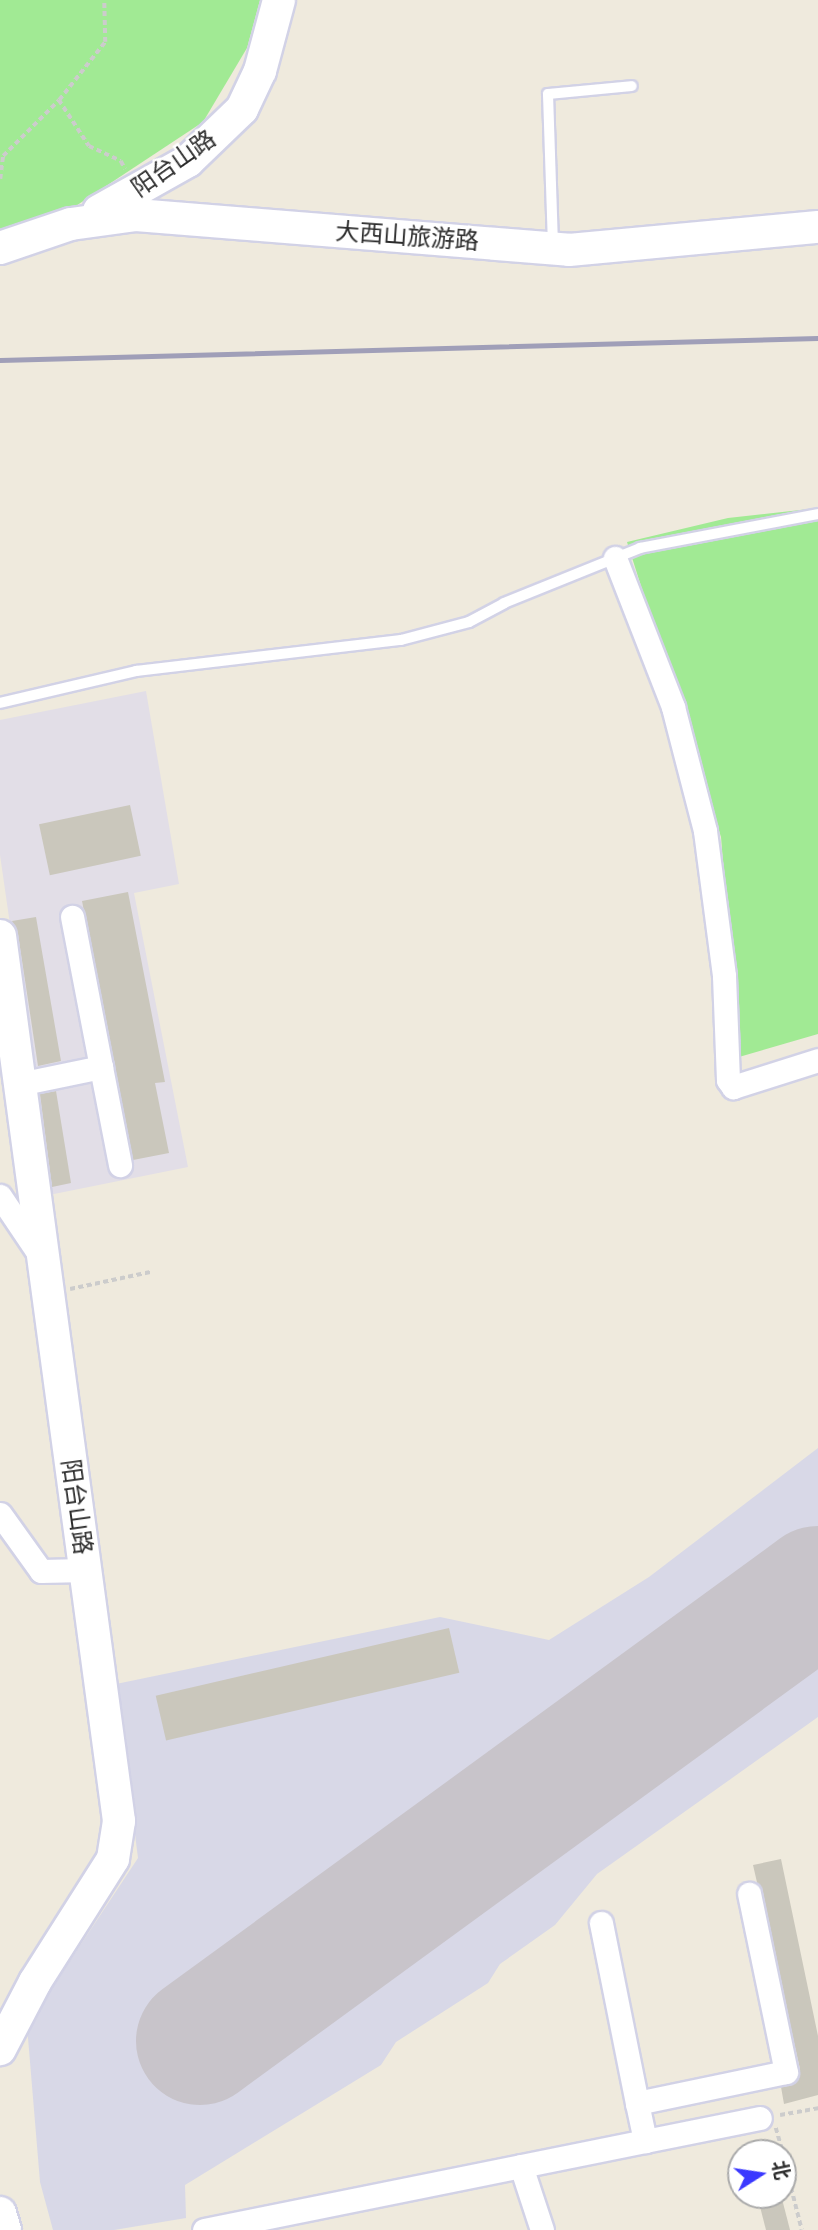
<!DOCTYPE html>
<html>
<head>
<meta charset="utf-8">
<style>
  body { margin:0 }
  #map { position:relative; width:818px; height:2230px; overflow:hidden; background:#efeadd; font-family:Karla,"Noto Sans SC",sans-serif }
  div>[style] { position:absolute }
  .industrial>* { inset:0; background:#e2dee7 }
  .airport>* { inset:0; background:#d8d8e7 }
  .green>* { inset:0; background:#a1ea94 }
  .runway>* { height:128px; margin:-64px; padding:0 64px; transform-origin:64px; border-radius:64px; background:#c8c4ca }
  .building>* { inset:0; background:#cac7bc; transform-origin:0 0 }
  .path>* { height:3.5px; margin-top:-1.75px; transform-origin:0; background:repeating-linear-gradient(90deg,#ccc 0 5px,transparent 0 8.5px) }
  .roads { filter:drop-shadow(2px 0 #d2d2e6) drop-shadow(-2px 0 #d2d2e6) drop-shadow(0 2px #d2d2e6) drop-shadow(0 -2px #d2d2e6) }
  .lane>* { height:10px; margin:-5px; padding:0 5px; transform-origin:5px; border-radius:5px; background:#fff }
  .street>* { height:23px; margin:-11.5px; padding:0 11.5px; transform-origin:11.5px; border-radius:11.5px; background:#fff }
  .secondary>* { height:32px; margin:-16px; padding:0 16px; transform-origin:16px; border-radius:16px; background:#fff }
  .rail>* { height:5px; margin:-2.5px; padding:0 2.5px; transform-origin:2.5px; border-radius:2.5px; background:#a09fb8 }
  span { translate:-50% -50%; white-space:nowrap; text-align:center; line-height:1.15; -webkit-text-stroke:5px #fff; paint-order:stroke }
  .street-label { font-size:24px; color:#2c2c2c }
  .north { position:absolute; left:727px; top:2139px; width:70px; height:70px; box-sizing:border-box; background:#fff; border:2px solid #ababab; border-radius:50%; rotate:78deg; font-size:19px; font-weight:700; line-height:28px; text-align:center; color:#2c2c2c }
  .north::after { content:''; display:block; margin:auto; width:24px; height:32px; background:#3b39ff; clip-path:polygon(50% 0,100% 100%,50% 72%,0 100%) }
</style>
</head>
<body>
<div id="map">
  <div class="industrial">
    <div style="clip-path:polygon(146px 691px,179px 884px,134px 893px,188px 1167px,49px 1195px,0 855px,0 720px)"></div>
  </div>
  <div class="airport">
    <div style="clip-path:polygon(818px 1448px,818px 1717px,597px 1874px,555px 1925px,500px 1964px,488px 1983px,396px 2042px,381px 2065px,185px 2185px,186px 2218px,114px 2230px,53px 2230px,40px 2182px,27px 2026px,138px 1858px,116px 1684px,440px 1617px,549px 1640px,649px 1577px)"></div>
  </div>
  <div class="green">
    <div style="clip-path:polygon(0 0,260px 0,247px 48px,203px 122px,44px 227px,0 234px)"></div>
    <div style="clip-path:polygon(818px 508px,818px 1034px,739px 1057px,721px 837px,627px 542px,728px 518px)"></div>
  </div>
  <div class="runway">
    <div style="left:200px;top:2041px;width:765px;rotate:-36.12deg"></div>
  </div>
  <div class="building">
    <div style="left:130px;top:805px;width:52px;height:93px;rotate:78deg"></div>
    <div style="clip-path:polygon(128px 892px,165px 1082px,155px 1083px,169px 1153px,133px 1160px,82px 901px)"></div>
    <div style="clip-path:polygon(36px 917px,61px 1061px,38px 1066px,18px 934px,12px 921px)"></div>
    <div style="clip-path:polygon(56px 1091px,71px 1183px,52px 1187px,40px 1094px)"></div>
    <div style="left:449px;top:1628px;width:46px;height:301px;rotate:77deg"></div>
    <div style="clip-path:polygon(781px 1859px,818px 2036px,818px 2095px,784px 2104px,781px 2087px,796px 2082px,800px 2069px,753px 1865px)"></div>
    <div style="clip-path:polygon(757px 2195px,781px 2195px,790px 2230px,766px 2230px)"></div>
  </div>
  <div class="path">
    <div style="left:59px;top:100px;width:55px;rotate:56.9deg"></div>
    <div style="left:89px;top:146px;width:35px;rotate:25deg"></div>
    <div style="left:121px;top:161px;width:9px;rotate:63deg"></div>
    <div style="left:0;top:179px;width:23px;rotate:-83deg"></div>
    <div style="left:3px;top:156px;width:79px;rotate:-45deg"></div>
    <div style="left:59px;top:100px;width:74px;rotate:-51.6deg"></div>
    <div style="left:105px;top:42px;width:42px;rotate:-91.4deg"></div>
    <div style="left:70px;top:1289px;width:82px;rotate:-12deg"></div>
    <div style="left:780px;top:2115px;width:39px;rotate:-10deg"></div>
    <div style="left:776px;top:2128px;width:26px;rotate:74deg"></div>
    <div style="left:783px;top:2155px;width:77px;rotate:75.8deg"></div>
  </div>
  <div class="roads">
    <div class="lane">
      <div style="left:553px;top:245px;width:151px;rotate:-91.9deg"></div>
      <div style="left:548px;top:94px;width:84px;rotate:-5.4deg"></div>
      <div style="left:0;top:703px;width:140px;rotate:-13.2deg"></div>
      <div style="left:136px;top:671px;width:267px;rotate:-6.7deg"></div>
      <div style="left:401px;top:640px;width:70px;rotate:-14.8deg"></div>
      <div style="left:469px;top:622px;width:40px;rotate:-28deg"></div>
      <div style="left:504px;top:603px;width:147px;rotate:-22deg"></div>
      <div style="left:640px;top:548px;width:181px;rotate:-10.8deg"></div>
    </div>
    <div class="street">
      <div style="left:615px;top:558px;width:160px;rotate:68.7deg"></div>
      <div style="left:673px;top:707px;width:128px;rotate:75.5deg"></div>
      <div style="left:705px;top:831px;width:146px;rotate:82.5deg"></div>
      <div style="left:724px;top:976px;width:104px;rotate:87.8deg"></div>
      <div style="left:728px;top:1080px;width:9px;rotate:54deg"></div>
      <div style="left:733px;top:1087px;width:89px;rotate:-17.6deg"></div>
      <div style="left:101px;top:1067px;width:100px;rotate:79deg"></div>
      <div style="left:19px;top:1084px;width:84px;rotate:-11.7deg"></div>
      <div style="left:101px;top:1067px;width:153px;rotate:-100.9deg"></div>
      <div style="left:0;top:1196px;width:73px;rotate:56.1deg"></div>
      <div style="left:0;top:1514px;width:70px;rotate:54.3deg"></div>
      <div style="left:41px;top:1571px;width:44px;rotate:-1.3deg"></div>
      <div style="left:601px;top:1923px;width:184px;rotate:78.7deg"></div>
      <div style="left:637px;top:2103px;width:152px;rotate:-11.8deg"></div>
      <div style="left:786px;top:2072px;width:182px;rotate:-101.7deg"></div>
      <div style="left:637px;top:2103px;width:39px;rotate:78deg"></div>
      <div style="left:645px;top:2141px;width:117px;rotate:-11.3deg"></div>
      <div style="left:521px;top:2166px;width:67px;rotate:71.8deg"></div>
      <div style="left:204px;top:2230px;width:450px;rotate:-11.4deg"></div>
    </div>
    <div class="secondary">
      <div style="left:99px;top:211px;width:102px;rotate:-29.3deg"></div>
      <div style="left:188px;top:161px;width:75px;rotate:-43.9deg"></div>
      <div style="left:242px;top:109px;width:42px;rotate:-64.7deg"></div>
      <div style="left:260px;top:71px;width:73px;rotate:-75deg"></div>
      <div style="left:0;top:248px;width:75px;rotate:-18.7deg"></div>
      <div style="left:71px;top:224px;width:66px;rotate:-7.9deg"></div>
      <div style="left:136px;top:215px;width:434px;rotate:4.6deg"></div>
      <div style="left:569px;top:250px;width:250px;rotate:-5.3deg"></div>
      <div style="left:0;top:936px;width:893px;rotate:82.34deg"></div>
      <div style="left:119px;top:1821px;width:38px;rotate:99deg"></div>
      <div style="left:113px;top:1859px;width:146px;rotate:122.4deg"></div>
      <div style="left:35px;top:1982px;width:76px;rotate:117.6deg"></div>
      <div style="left:0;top:2213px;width:18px;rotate:74deg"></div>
    </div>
  </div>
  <div class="rail">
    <div style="left:0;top:360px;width:818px;rotate:-1.54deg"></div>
  </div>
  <div class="street-label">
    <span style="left:174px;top:164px;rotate:-35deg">阳台山路</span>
    <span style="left:407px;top:237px;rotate:4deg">大西山旅游路</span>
    <span style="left:76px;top:1507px;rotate:82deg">阳台山路</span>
  </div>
  <div class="north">北</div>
</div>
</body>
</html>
